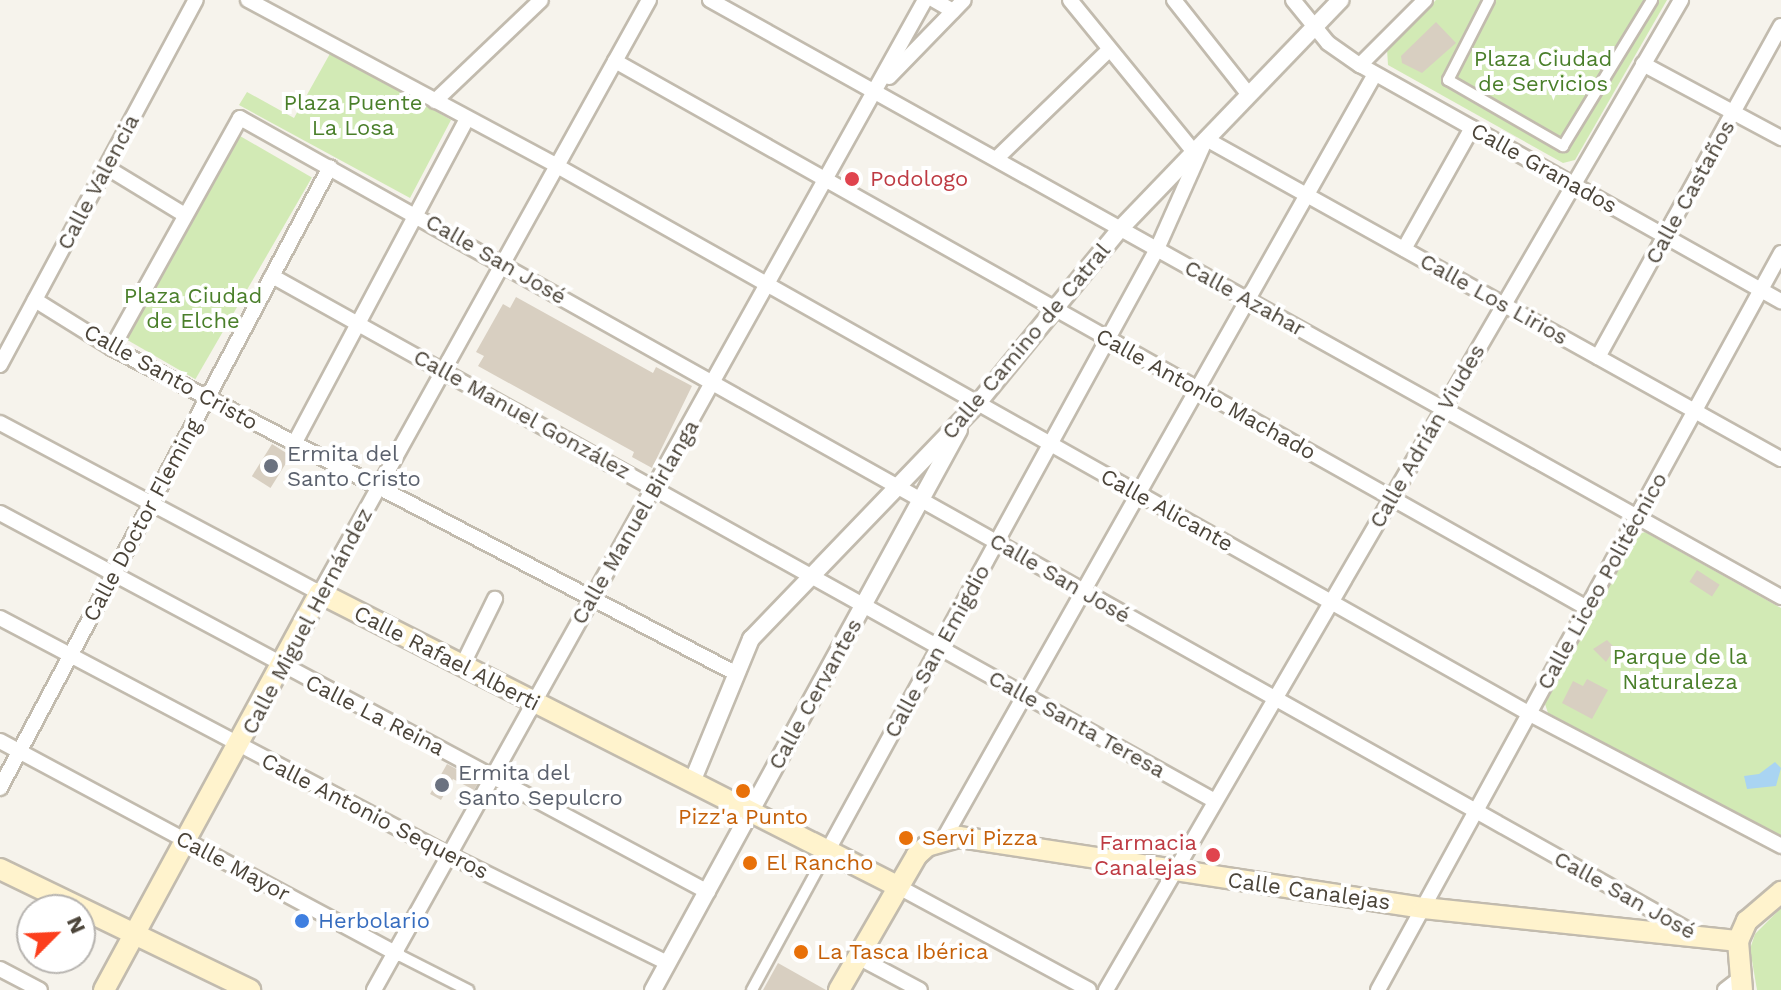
<!DOCTYPE html>
<html>
<head>
<meta charset="utf-8">
<style>
  body { margin:0 }
  #map { position:relative; width:1781px; height:990px; overflow:hidden; background:#f6f3ec; font-family:"Work Sans",sans-serif }
  div>[style] { position:absolute }
  .green>* { inset:0; background:#d2eab5; transform-origin:0 0 }
  .water>* { inset:0; background:#a9d4f2 }
  .building>* { inset:0; background:#d8cfc1; transform-origin:0 0 }
  .roads { filter:drop-shadow(2px 0 #c2bbae) drop-shadow(-2px 0 #c2bbae) drop-shadow(0 2px #c2bbae) drop-shadow(0 -2px #c2bbae) }
  .pedestrian>* { height:10px; margin:-5px; padding:0 5px; transform-origin:5px; border-radius:5px; background:#fff }
  .minor>* { height:14px; margin:-7px; padding:0 7px; transform-origin:7px; border-radius:7px; background:#fff }
  .tertiary>* { height:16px; margin:-8px; padding:0 8px; transform-origin:8px; border-radius:8px; background:#fff }
  .secondary>* { height:20px; margin:-10px; padding:0 10px; transform-origin:10px; border-radius:10px; background:#fff3cd }
  .dots>* { width:22px; height:22px; translate:-50% -50%; box-sizing:border-box; border:4px solid #fff; border-radius:50% }
  span { translate:-50% -50%; white-space:nowrap; text-align:center; line-height:1.15; -webkit-text-stroke:8px #fff; paint-order:stroke }
  .park-label { font-size:22px; color:#4a7f2a }
  .street-label { font-size:22px; color:#4b4439 }
  .health-label { font-size:22px; color:#be3a42 }
  .left { translate:0 -50%; text-align:left }
  .right { translate:-100% -50%; text-align:right }
  .worship-label { font-size:22px; color:#5b616d }
  .food-label { font-size:22px; color:#c56008 }
  .shop-label { font-size:22px; color:#366cbe }
  .north { position:absolute; left:16px; top:894px; width:80px; height:80px; box-sizing:border-box; background:#fff; border:2px solid #b7b4b0; border-radius:50%; rotate:66deg; font-size:22px; font-weight:700; line-height:32px; text-align:center; color:#4b4439 }
  .north::after { content:''; display:block; margin:auto; width:28px; height:36px; background:#fc3f1d; clip-path:polygon(50% 0,100% 100%,50% 72%,0 100%) }
</style>
</head>
<body>
<div id="map">
  <div class="green">
    <div style="clip-path:polygon(1436px 0,1667px 0,1575px 160px,1563px 163px,1388px 65px,1387px 49px)"></div>
    <div style="clip-path:polygon(332px 50px,451px 120px,410px 198px,239px 105px,247px 92px,294px 118px)"></div>
    <div style="left:240px;top:136px;width:83px;height:233px;rotate:30deg"></div>
    <div style="clip-path:polygon(1645px 532px,1781px 608px,1781px 837px,1548px 713px,1545px 704px,1637px 535px)"></div>
    <div style="clip-path:polygon(1781px 908px,1781px 990px,1757px 990px,1750px 949px,1755px 934px)"></div>
  </div>
  <div class="water">
    <div style="clip-path:polygon(1775px 762px,1781px 768px,1776px 786px,1747px 789px,1744px 776px,1759px 774px)"></div>
  </div>
  <div class="building">
    <div style="clip-path:polygon(1436px 22px,1456px 43px,1422px 73px,1402px 63px,1401px 56px)"></div>
    <div style="clip-path:polygon(516px 297px,653px 373px,656px 367px,692px 386px,652px 468px,632px 457px,634px 452px,478px 366px,484px 356px,476px 352px,503px 304px,510px 308px)"></div>
    <div style="left:272px;top:444px;width:22px;height:38px;rotate:32deg"></div>
    <div style="left:1697px;top:570px;width:27px;height:14px;rotate:33deg"></div>
    <div style="clip-path:polygon(1607px 640px,1615px 648px,1606px 662px,1593px 649px)"></div>
    <div style="clip-path:polygon(1587px 679px,1608px 690px,1592px 719px,1562px 703px,1573px 681px,1583px 686px)"></div>
    <div style="clip-path:polygon(447px 764px,479px 781px,474px 790px,453px 779px,441px 800px,430px 794px)"></div>
    <div style="clip-path:polygon(778px 963px,826px 990px,763px 990px)"></div>
  </div>
  <div class="roads">
    <div class="pedestrian">
      <div style="left:1489px;top:0;width:90px;rotate:117.1deg"></div>
      <div style="left:1448px;top:80px;width:133px;rotate:29.9deg"></div>
      <div style="left:1563px;top:146px;width:171px;rotate:-58.6deg"></div>
      <div style="left:397px;top:954px;width:80px;rotate:26.9deg"></div>
      <div style="left:752px;top:990px;width:157px;rotate:-61.5deg"></div>
    </div>
    <div class="minor">
      <div style="left:248px;top:0;width:351px;rotate:28.2deg"></div>
      <div style="left:557px;top:166px;width:1117px;rotate:29.39deg"></div>
      <div style="left:1530px;top:714px;width:284px;rotate:27.7deg"></div>
      <div style="left:710px;top:0;width:1226px;rotate:29.14deg"></div>
      <div style="left:934px;top:0;width:22px;rotate:30deg"></div>
      <div style="left:1070px;top:0;width:196px;rotate:50.8deg"></div>
      <div style="left:1174px;top:0;width:121px;rotate:51.7deg"></div>
      <div style="left:1293px;top:0;width:55px;rotate:50.9deg"></div>
      <div style="left:1328px;top:43px;width:39px;rotate:35deg"></div>
      <div style="left:1360px;top:65px;width:483px;rotate:29.3deg"></div>
      <div style="left:615px;top:61px;width:1115px;rotate:29.37deg"></div>
      <div style="left:1643px;top:64px;width:157px;rotate:28.2deg"></div>
      <div style="left:1360px;top:65px;width:92px;rotate:-45deg"></div>
      <div style="left:889px;top:77px;width:107px;rotate:-45.8deg"></div>
      <div style="left:435px;top:101px;width:146px;rotate:-43.6deg"></div>
      <div style="left:996px;top:159px;width:158px;rotate:-44deg"></div>
      <div style="left:106px;top:167px;width:92px;rotate:31.3deg"></div>
      <div style="left:1404px;top:249px;width:139px;rotate:-60.7deg"></div>
      <div style="left:272px;top:276px;width:1079px;rotate:29.11deg"></div>
      <div style="left:35px;top:300px;width:91px;rotate:31.9deg"></div>
      <div style="left:112px;top:348px;width:703px;rotate:27.55deg"></div>
      <div style="left:112px;top:348px;width:263px;rotate:-60.9deg"></div>
      <div style="left:240px;top:118px;width:1668px;rotate:29.28deg"></div>
      <div style="left:1598px;top:357px;width:378px;rotate:-61.1deg"></div>
      <div style="left:0;top:365px;width:414px;rotate:-61.8deg"></div>
      <div style="left:0;top:423px;width:362px;rotate:28deg"></div>
      <div style="left:320px;top:593px;width:678px;rotate:-60.98deg"></div>
      <div style="left:294px;top:444px;width:369px;rotate:-62deg"></div>
      <div style="left:0;top:513px;width:803px;rotate:28.16deg"></div>
      <div style="left:0;top:618px;width:508px;rotate:27.83deg"></div>
      <div style="left:449px;top:855px;width:244px;rotate:26.3deg"></div>
      <div style="left:462px;top:666px;width:75px;rotate:-63.8deg"></div>
      <div style="left:0;top:741px;width:451px;rotate:28.2deg"></div>
      <div style="left:0;top:788px;width:703px;rotate:-62.01deg"></div>
      <div style="left:943px;top:840px;width:879px;rotate:-60.58deg"></div>
      <div style="left:827px;top:852px;width:687px;rotate:-61.31deg"></div>
      <div style="left:1157px;top:249px;width:120px;rotate:-66deg"></div>
      <div style="left:1206px;top:139px;width:658px;rotate:29.1deg"></div>
      <div style="left:897px;top:886px;width:218px;rotate:28.4deg"></div>
      <div style="left:858px;top:957px;width:70px;rotate:28deg"></div>
      <div style="left:0;top:969px;width:45px;rotate:27.7deg"></div>
      <div style="left:374px;top:990px;width:1133px;rotate:-60.9deg"></div>
      <div style="left:1106px;top:990px;width:1145px;rotate:-59.85deg"></div>
      <div style="left:1378px;top:990px;width:840px;rotate:-61.33deg"></div>
      <div style="left:1725px;top:990px;width:16px;rotate:-38deg"></div>
    </div>
    <div class="tertiary">
      <div style="left:692px;top:782px;width:155px;rotate:-67.6deg"></div>
      <div style="left:751px;top:639px;width:327px;rotate:-46.1deg"></div>
      <div style="left:978px;top:403px;width:225px;rotate:-50.8deg"></div>
      <div style="left:1120px;top:229px;width:318px;rotate:-46.1deg"></div>
      <div style="left:653px;top:990px;width:638px;rotate:-61.35deg"></div>
    </div>
    <div class="secondary">
      <div style="left:0;top:869px;width:278px;rotate:25.8deg"></div>
      <div style="left:104px;top:990px;width:452px;rotate:-61.5deg"></div>
      <div style="left:320px;top:593px;width:647px;rotate:26.92deg"></div>
      <div style="left:839px;top:990px;width:156px;rotate:-60deg"></div>
      <div style="left:917px;top:855px;width:13px;rotate:-42deg"></div>
      <div style="left:927px;top:846px;width:33px;rotate:-16deg"></div>
      <div style="left:959px;top:837px;width:470px;rotate:8.7deg"></div>
      <div style="left:1424px;top:908px;width:316px;rotate:6deg"></div>
      <div style="left:1742px;top:990px;width:49px;rotate:-94.7deg"></div>
      <div style="left:1738px;top:941px;width:22px;rotate:-66deg"></div>
      <div style="left:1747px;top:921px;width:45px;rotate:-40.5deg"></div>
    </div>
  </div>
  <div class="dots">
    <div style="left:852px;top:179px;background:#e0444e"></div>
    <div style="left:271px;top:466px;background:#6b7280"></div>
    <div style="left:442px;top:785px;background:#6b7280"></div>
    <div style="left:743px;top:791px;background:#e8710a"></div>
    <div style="left:906px;top:838px;background:#e8710a"></div>
    <div style="left:1213px;top:855px;background:#e0444e"></div>
    <div style="left:750px;top:863px;background:#e8710a"></div>
    <div style="left:302px;top:921px;background:#3f7fe0"></div>
    <div style="left:801px;top:952px;background:#e8710a"></div>
  </div>
  <div class="park-label">
    <span style="left:1543px;top:71px">Plaza Ciudad<br>de Servicios</span>
    <span style="left:353px;top:115px">Plaza Puente<br>La Losa</span>
    <span style="left:193px;top:308px">Plaza Ciudad<br>de Elche</span>
    <span style="left:1680px;top:669px">Parque de la<br>Naturaleza</span>
  </div>
  <div class="street-label">
    <span style="left:1544px;top:168px;rotate:29deg">Calle Granados</span>
    <span style="left:98px;top:182px;rotate:-62deg">Calle Valencia</span>
    <span style="left:1690px;top:192px;rotate:-61deg">Calle Castaños</span>
    <span style="left:496px;top:259px;rotate:30deg">Calle San José</span>
    <span style="left:1245px;top:298px;rotate:29deg">Calle Azahar</span>
    <span style="left:1494px;top:299px;rotate:29deg">Calle Los Lirios</span>
    <span style="left:1026px;top:341px;rotate:-50deg">Calle Camino de Catral</span>
    <span style="left:171px;top:377px;rotate:29deg">Calle Santo Cristo</span>
    <span style="left:1206px;top:394px;rotate:29deg">Calle Antonio Machado</span>
    <span style="left:522px;top:414px;rotate:29deg">Calle Manuel González</span>
    <span style="left:1427px;top:436px;rotate:-60deg">Calle Adrián Viudes</span>
    <span style="left:1167px;top:510px;rotate:29deg">Calle Alicante</span>
    <span style="left:142px;top:520px;rotate:-62deg">Calle Doctor Fleming</span>
    <span style="left:635px;top:522px;rotate:-60deg">Calle Manuel Birlanga</span>
    <span style="left:1060px;top:578px;rotate:30deg">Calle San José</span>
    <span style="left:1602px;top:581px;rotate:-61deg">Calle Liceo Politécnico</span>
    <span style="left:307px;top:621px;rotate:-62deg">Calle Miguel Hernández</span>
    <span style="left:937px;top:651px;rotate:-61deg">Calle San Emigdio</span>
    <span style="left:447px;top:658px;rotate:27deg">Calle Rafael Alberti</span>
    <span style="left:815px;top:694px;rotate:-61deg">Calle Cervantes</span>
    <span style="left:375px;top:715px;rotate:27deg">Calle La Reina</span>
    <span style="left:1077px;top:724px;rotate:29deg">Calle Santa Teresa</span>
    <span style="left:375px;top:816px;rotate:27deg">Calle Antonio Sequeros</span>
    <span style="left:233px;top:866px;rotate:28deg">Calle Mayor</span>
    <span style="left:1309px;top:891px;rotate:8deg">Calle Canalejas</span>
    <span style="left:1625px;top:895px;rotate:29deg">Calle San José</span>
  </div>
  <div class="health-label">
    <span class="left" style="left:870px;top:179px">Podologo</span>
    <span class="right" style="left:1197px;top:855px">Farmacia<br>Canalejas</span>
  </div>
  <div class="worship-label">
    <span class="left" style="left:287px;top:466px">Ermita del<br>Santo Cristo</span>
    <span class="left" style="left:458px;top:785px">Ermita del<br>Santo Sepulcro</span>
  </div>
  <div class="food-label">
    <span style="left:743px;top:817px">Pizz'a Punto</span>
    <span class="left" style="left:922px;top:838px">Servi Pizza</span>
    <span class="left" style="left:766px;top:863px">El Rancho</span>
    <span class="left" style="left:817px;top:952px">La Tasca Ibérica</span>
  </div>
  <div class="shop-label">
    <span class="left" style="left:318px;top:921px">Herbolario</span>
  </div>
  <div class="north">N</div>
</div>
</body>
</html>
